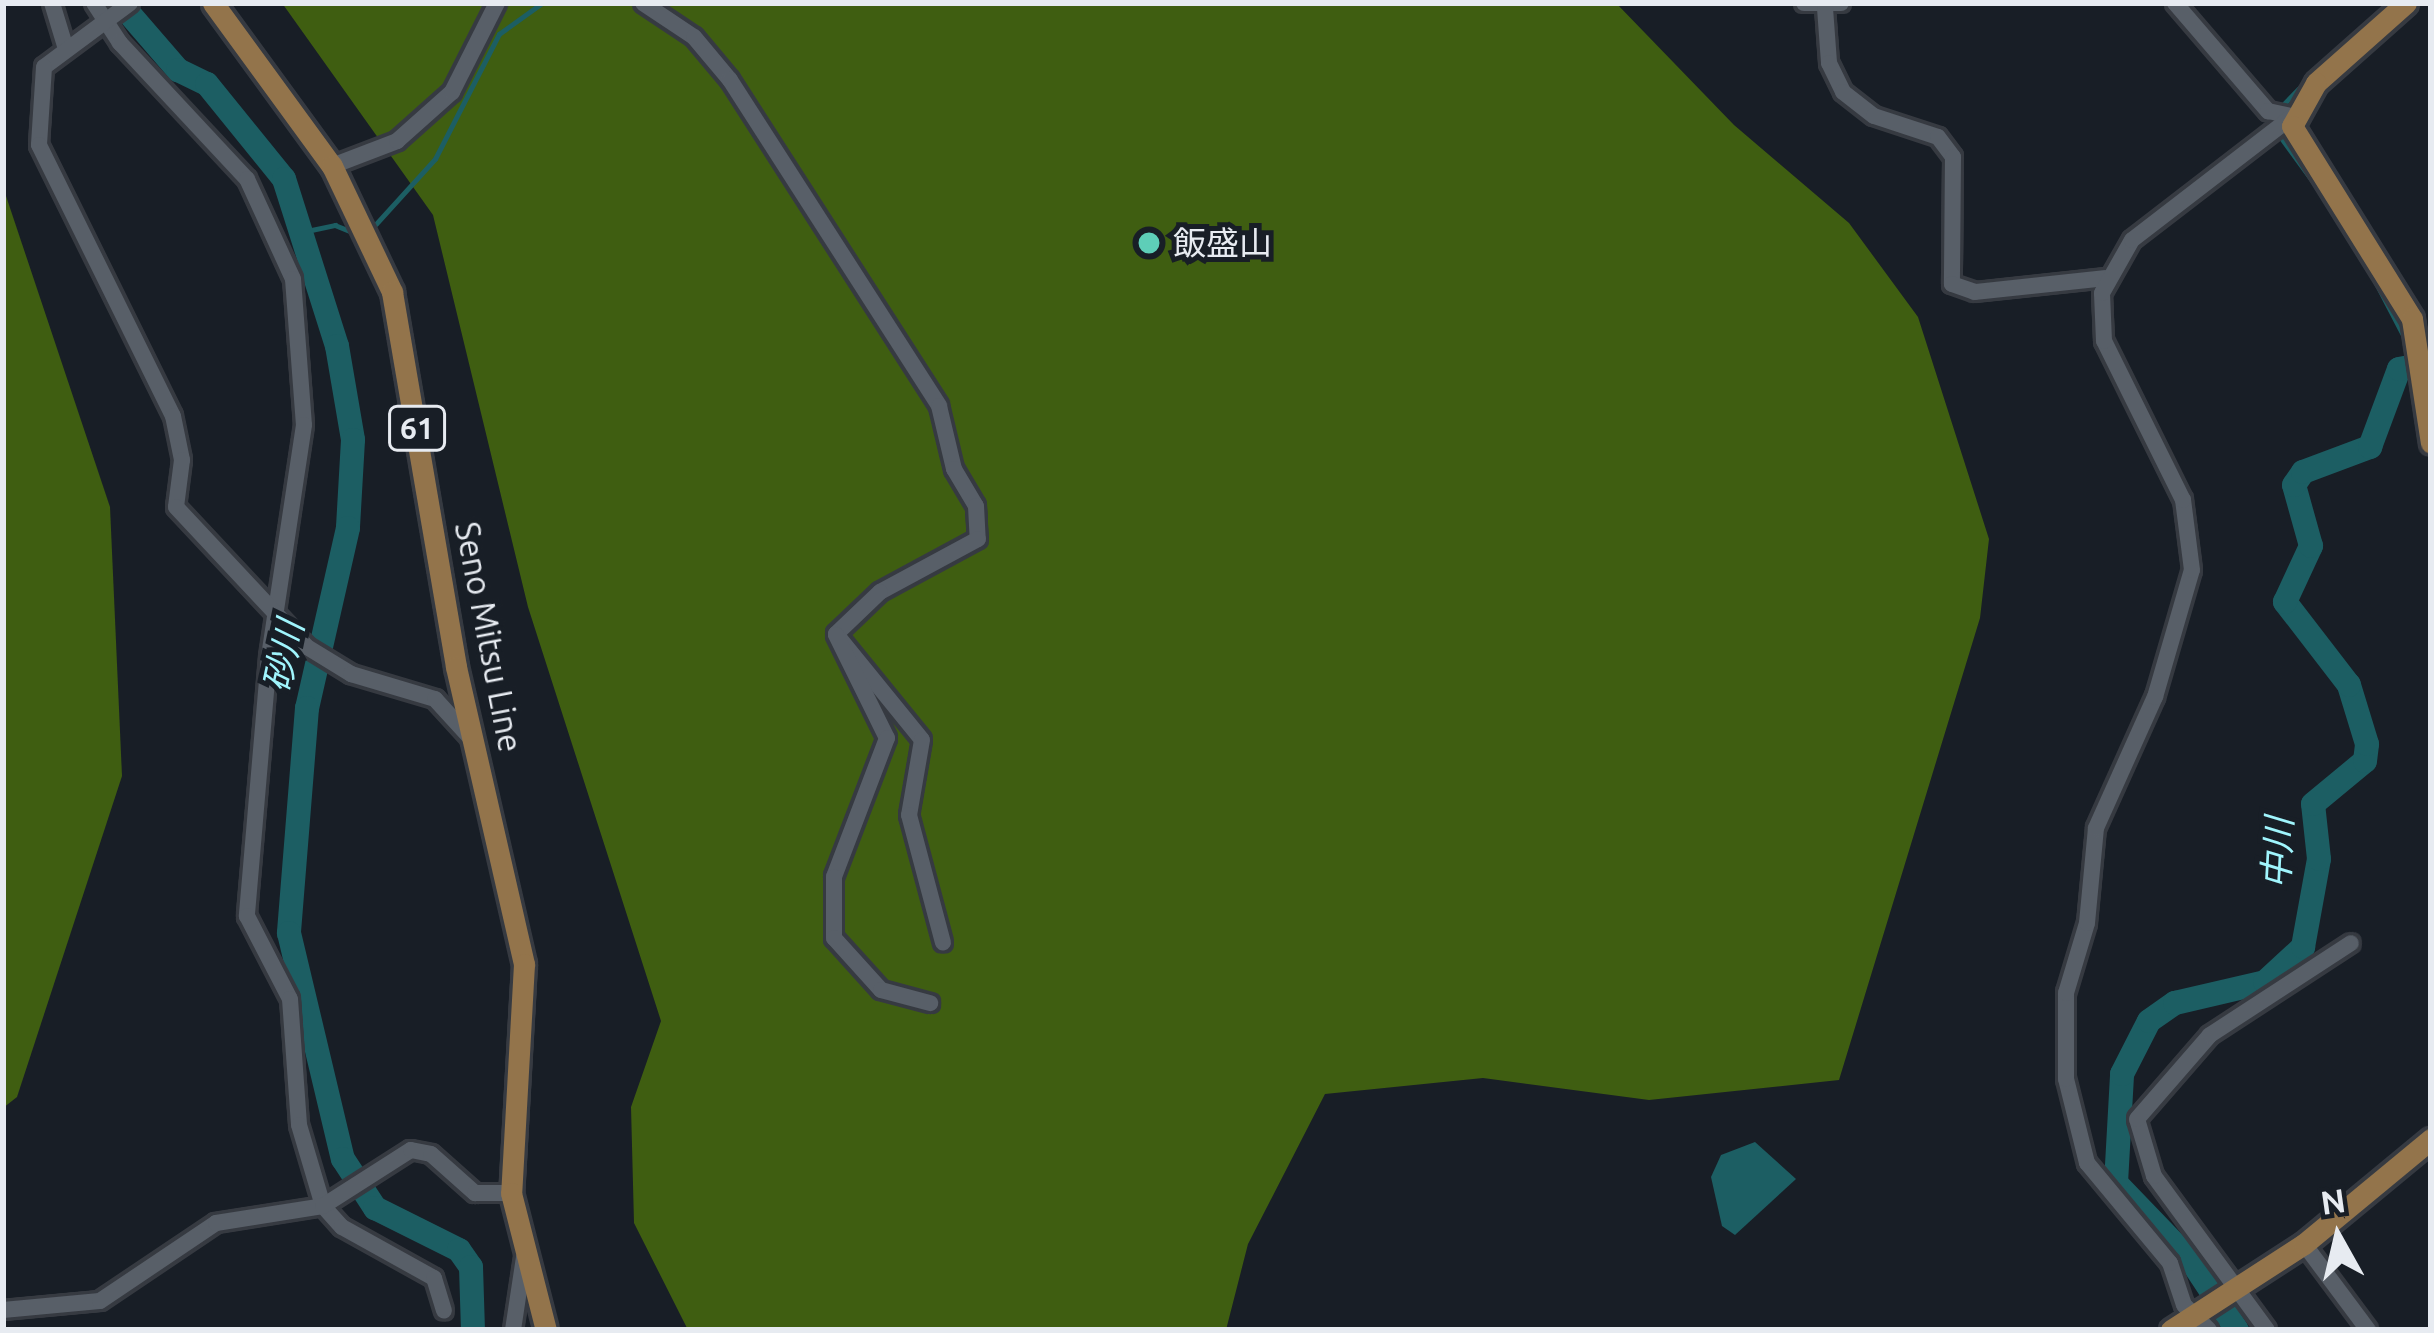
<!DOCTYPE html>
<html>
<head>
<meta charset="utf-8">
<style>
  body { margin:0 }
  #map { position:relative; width:2434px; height:1333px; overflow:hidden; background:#181e26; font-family:Ubuntu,"Noto Sans JP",sans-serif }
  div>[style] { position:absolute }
  .forest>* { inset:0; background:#3f5e11 }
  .water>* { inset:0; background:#1c5e63 }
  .stream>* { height:4.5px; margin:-2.25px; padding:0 2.25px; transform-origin:2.25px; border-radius:2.25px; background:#1c5e63 }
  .river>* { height:24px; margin:-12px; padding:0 12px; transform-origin:12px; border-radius:12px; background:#1c5e63 }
  .roads { filter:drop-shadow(3px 0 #363a41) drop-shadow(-3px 0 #363a41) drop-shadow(0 3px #363a41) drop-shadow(0 -3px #363a41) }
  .minor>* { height:16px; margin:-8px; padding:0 8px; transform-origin:8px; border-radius:8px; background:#585f68 }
  .major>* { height:21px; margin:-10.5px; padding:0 10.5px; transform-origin:10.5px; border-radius:10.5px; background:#93744b }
  .dots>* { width:33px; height:33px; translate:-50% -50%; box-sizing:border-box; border:6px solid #181e26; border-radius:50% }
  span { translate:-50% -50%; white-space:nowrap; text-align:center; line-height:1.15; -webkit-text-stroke:10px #181e26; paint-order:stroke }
  .shield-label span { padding:3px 9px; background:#181e26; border:3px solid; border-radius:9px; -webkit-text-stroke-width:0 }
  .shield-label { font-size:30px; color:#e7ebf1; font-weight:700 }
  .poi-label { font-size:33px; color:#e7ebf1 }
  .left { translate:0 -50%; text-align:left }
  .street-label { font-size:33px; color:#e7ebf1 }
  .water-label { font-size:36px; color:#a0f5fd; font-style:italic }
  .frame { position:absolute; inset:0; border:6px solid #e7ebf1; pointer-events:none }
  .north { position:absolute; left:2278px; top:1177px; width:120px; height:120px; -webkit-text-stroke:9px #181e26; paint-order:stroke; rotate:352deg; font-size:33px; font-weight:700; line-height:48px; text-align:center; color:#e7ebf1 }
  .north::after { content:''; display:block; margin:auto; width:42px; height:54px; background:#e7ebf1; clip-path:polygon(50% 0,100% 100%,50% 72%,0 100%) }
</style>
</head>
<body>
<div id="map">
  <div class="forest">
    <div style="clip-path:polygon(282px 3px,1616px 3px,1734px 125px,1849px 223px,1918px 317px,1989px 539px,1980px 618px,1839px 1080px,1649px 1100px,1483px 1078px,1325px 1094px,1248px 1244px,1226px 1330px,688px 1330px,634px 1223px,631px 1107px,661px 1021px,528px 607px,433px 215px)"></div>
    <div style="clip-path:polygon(3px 187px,110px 507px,122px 776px,17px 1097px,3px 1108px)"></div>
  </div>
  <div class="water">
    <div style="clip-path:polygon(1755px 1142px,1796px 1179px,1735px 1235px,1722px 1226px,1711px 1177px,1721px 1155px)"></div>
  </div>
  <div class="stream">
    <div style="left:2278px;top:110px;width:43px;rotate:-45.9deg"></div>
    <div style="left:2280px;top:136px;width:78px;rotate:53.9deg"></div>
    <div style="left:376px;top:224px;width:88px;rotate:-47.8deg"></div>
    <div style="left:435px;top:159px;width:140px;rotate:-62.9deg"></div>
    <div style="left:499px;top:34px;width:53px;rotate:-35.8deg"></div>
    <div style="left:302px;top:232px;width:34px;rotate:-12deg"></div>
    <div style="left:335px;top:225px;width:22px;rotate:22deg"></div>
    <div style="left:2367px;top:265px;width:85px;rotate:62.5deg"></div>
  </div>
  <div class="river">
    <div style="left:120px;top:3px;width:89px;rotate:49.1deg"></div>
    <div style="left:178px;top:70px;width:32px;rotate:26deg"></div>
    <div style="left:207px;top:84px;width:122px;rotate:51deg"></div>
    <div style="left:284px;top:179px;width:175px;rotate:72.4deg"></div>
    <div style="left:337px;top:346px;width:95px;rotate:80.3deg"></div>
    <div style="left:353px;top:440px;width:88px;rotate:93.3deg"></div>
    <div style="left:348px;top:528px;width:185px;rotate:102.8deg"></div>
    <div style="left:307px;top:708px;width:226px;rotate:94.6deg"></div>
    <div style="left:289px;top:933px;width:232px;rotate:76.6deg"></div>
    <div style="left:343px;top:1159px;width:59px;rotate:56.9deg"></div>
    <div style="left:375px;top:1208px;width:94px;rotate:26.6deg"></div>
    <div style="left:459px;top:1250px;width:21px;rotate:55deg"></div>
    <div style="left:471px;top:1267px;width:63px;rotate:88.2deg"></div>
    <div style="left:2237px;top:1330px;width:82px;rotate:-123.5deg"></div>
    <div style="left:2192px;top:1262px;width:110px;rotate:-133.9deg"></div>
    <div style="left:2116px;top:1183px;width:109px;rotate:-86.8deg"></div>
    <div style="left:2122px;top:1074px;width:59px;rotate:-63deg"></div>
    <div style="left:2149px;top:1021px;width:32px;rotate:-35deg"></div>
    <div style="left:2175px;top:1003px;width:92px;rotate:-13.1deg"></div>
    <div style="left:2265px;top:982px;width:52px;rotate:-42.6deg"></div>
    <div style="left:2303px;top:947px;width:89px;rotate:-79.7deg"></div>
    <div style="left:2319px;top:859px;width:55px;rotate:-96.2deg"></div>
    <div style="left:2313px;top:804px;width:67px;rotate:-39.6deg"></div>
    <div style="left:2365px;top:761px;width:17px;rotate:-83deg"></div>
    <div style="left:2367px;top:744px;width:62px;rotate:-107deg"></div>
    <div style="left:2349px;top:685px;width:105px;rotate:-127.6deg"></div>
    <div style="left:2285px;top:602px;width:62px;rotate:-65.1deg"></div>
    <div style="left:2311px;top:546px;width:63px;rotate:-105.6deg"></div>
    <div style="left:2294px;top:485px;width:16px;rotate:-55deg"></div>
    <div style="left:2303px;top:472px;width:72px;rotate:-20.5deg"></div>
    <div style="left:2370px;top:447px;width:83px;rotate:-69.6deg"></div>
    <div style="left:2399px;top:369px;width:33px;rotate:-11deg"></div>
  </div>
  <div class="roads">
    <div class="minor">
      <div style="left:52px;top:3px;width:48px;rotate:73.1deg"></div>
      <div style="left:94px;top:3px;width:48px;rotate:57deg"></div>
      <div style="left:120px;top:43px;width:186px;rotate:47deg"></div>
      <div style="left:247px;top:179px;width:110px;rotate:65.3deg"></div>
      <div style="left:293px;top:279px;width:146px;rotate:85.7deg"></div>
      <div style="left:304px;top:425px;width:235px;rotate:98.6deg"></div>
      <div style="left:269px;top:657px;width:260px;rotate:94.9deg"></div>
      <div style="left:247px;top:916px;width:93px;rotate:62.6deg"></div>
      <div style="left:290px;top:999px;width:126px;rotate:85.9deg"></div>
      <div style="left:299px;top:1125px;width:84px;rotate:73.5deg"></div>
      <div style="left:323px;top:1206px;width:28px;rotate:48deg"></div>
      <div style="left:342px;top:1227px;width:105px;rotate:29deg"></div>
      <div style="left:434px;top:1278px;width:34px;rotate:73deg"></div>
      <div style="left:130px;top:3px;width:107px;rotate:143.3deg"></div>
      <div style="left:44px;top:67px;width:78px;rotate:93.7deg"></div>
      <div style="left:39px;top:145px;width:302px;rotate:63.7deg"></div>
      <div style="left:173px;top:416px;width:45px;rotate:78.4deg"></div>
      <div style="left:182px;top:460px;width:47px;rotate:97.3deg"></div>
      <div style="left:176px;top:507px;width:192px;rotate:46.9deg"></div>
      <div style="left:307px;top:647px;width:52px;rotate:31.5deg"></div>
      <div style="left:351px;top:674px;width:88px;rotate:16.6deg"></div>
      <div style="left:435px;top:699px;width:59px;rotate:47.7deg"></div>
      <div style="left:643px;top:3px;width:61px;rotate:33.7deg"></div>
      <div style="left:694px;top:37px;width:56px;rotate:50.1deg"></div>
      <div style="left:730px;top:80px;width:387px;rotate:57.3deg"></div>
      <div style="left:939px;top:406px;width:65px;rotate:76.6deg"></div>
      <div style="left:954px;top:469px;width:43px;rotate:59.3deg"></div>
      <div style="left:976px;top:506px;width:33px;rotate:87deg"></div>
      <div style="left:978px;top:539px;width:111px;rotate:151.6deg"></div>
      <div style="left:880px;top:592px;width:61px;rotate:136.3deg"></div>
      <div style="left:836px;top:634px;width:136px;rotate:50.9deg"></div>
      <div style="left:922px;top:740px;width:76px;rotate:99.8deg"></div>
      <div style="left:909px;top:815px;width:132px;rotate:75.1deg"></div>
      <div style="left:1804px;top:3px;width:37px"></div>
      <div style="left:2175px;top:3px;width:143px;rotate:49.3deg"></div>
      <div style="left:2268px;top:111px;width:24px;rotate:12deg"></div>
      <div style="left:1825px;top:8px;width:55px;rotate:85.8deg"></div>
      <div style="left:1829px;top:63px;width:32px;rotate:64deg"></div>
      <div style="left:1843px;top:92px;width:39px;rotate:38deg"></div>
      <div style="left:1874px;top:116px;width:67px;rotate:18.2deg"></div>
      <div style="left:1938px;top:137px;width:25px;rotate:53deg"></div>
      <div style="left:1953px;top:157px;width:127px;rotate:90.5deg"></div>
      <div style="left:1952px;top:284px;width:24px;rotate:19deg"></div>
      <div style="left:1975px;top:292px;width:131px;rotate:-6.1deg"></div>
      <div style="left:332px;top:166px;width:70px;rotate:-21deg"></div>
      <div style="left:397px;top:141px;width:74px;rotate:-41.7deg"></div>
      <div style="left:452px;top:92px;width:100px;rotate:-63.2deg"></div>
      <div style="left:836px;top:635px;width:115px;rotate:63.7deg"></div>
      <div style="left:887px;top:738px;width:149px;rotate:110.9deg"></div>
      <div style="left:834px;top:877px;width:61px;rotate:90deg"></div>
      <div style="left:834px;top:938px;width:70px;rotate:47.9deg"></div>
      <div style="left:881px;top:990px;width:51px;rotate:14.9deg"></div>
      <div style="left:2304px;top:1244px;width:107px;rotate:53.3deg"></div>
      <div style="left:3px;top:1310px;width:97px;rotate:-5.3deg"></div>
      <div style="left:100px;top:1301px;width:140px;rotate:-33.9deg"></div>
      <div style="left:216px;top:1223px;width:108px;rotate:-9deg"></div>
      <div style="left:323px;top:1206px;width:104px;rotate:-32.5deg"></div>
      <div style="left:411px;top:1150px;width:20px;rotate:11deg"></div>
      <div style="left:431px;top:1154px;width:59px;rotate:41.6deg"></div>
      <div style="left:475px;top:1193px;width:36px"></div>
      <div style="left:513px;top:1330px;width:74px;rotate:-81.4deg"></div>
      <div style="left:2209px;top:1330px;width:35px;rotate:-135deg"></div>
      <div style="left:2184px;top:1305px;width:44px;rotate:-108.4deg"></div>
      <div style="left:2170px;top:1263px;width:130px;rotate:-129.7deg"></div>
      <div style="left:2087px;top:1163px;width:87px;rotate:-104deg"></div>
      <div style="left:2066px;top:1079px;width:86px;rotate:-90deg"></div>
      <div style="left:2066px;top:993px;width:73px;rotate:-73.3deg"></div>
      <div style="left:2087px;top:923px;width:95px;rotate:-84.6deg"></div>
      <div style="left:2096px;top:828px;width:144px;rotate:-65.8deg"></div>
      <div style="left:2155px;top:697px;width:132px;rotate:-73.8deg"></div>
      <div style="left:2192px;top:570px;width:71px;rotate:-97.3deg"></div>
      <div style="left:2183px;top:500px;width:178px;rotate:-116.4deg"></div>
      <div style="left:2104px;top:341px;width:48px;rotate:-92.4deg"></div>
      <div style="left:2102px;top:293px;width:61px;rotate:-60.5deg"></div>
      <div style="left:2132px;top:240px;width:203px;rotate:-37.6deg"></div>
      <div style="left:2267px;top:1330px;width:191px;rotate:-126.3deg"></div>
      <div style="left:2154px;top:1176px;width:59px;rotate:-106.6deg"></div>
      <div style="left:2137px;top:1119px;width:111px;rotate:-49deg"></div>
      <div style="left:2210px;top:1035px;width:168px;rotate:-33.1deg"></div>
    </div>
    <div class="major">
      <div style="left:213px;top:3px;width:202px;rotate:53.9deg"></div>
      <div style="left:332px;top:166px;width:140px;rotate:64.5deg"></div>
      <div style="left:392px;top:292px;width:380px;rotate:80.3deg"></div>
      <div style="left:456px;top:667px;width:305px;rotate:77.1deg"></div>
      <div style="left:524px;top:964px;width:229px;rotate:93.2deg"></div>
      <div style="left:511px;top:1193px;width:141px;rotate:75.7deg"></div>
      <div style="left:2406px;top:3px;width:120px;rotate:138.4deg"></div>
      <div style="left:2316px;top:83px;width:49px;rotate:119.2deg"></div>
      <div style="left:2292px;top:126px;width:227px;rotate:58.1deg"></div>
      <div style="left:2412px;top:319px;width:125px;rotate:81.3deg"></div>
      <div style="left:2171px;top:1330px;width:158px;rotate:-32.9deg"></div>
      <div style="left:2304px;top:1244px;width:165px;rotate:-39.6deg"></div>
    </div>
  </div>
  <div class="dots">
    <div style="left:1149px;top:243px;background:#5eceb8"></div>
  </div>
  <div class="shield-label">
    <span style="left:417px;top:428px">61</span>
  </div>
  <div class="poi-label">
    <span class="left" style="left:1173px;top:243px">飯盛山</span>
  </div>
  <div class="street-label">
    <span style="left:489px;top:637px;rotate:79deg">Seno Mitsu Line</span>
  </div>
  <div class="water-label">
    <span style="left:283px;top:656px;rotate:-78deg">砂川</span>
    <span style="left:2277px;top:853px;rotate:-87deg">中川</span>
  </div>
  <div class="frame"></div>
  <div class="north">N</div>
</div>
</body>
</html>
